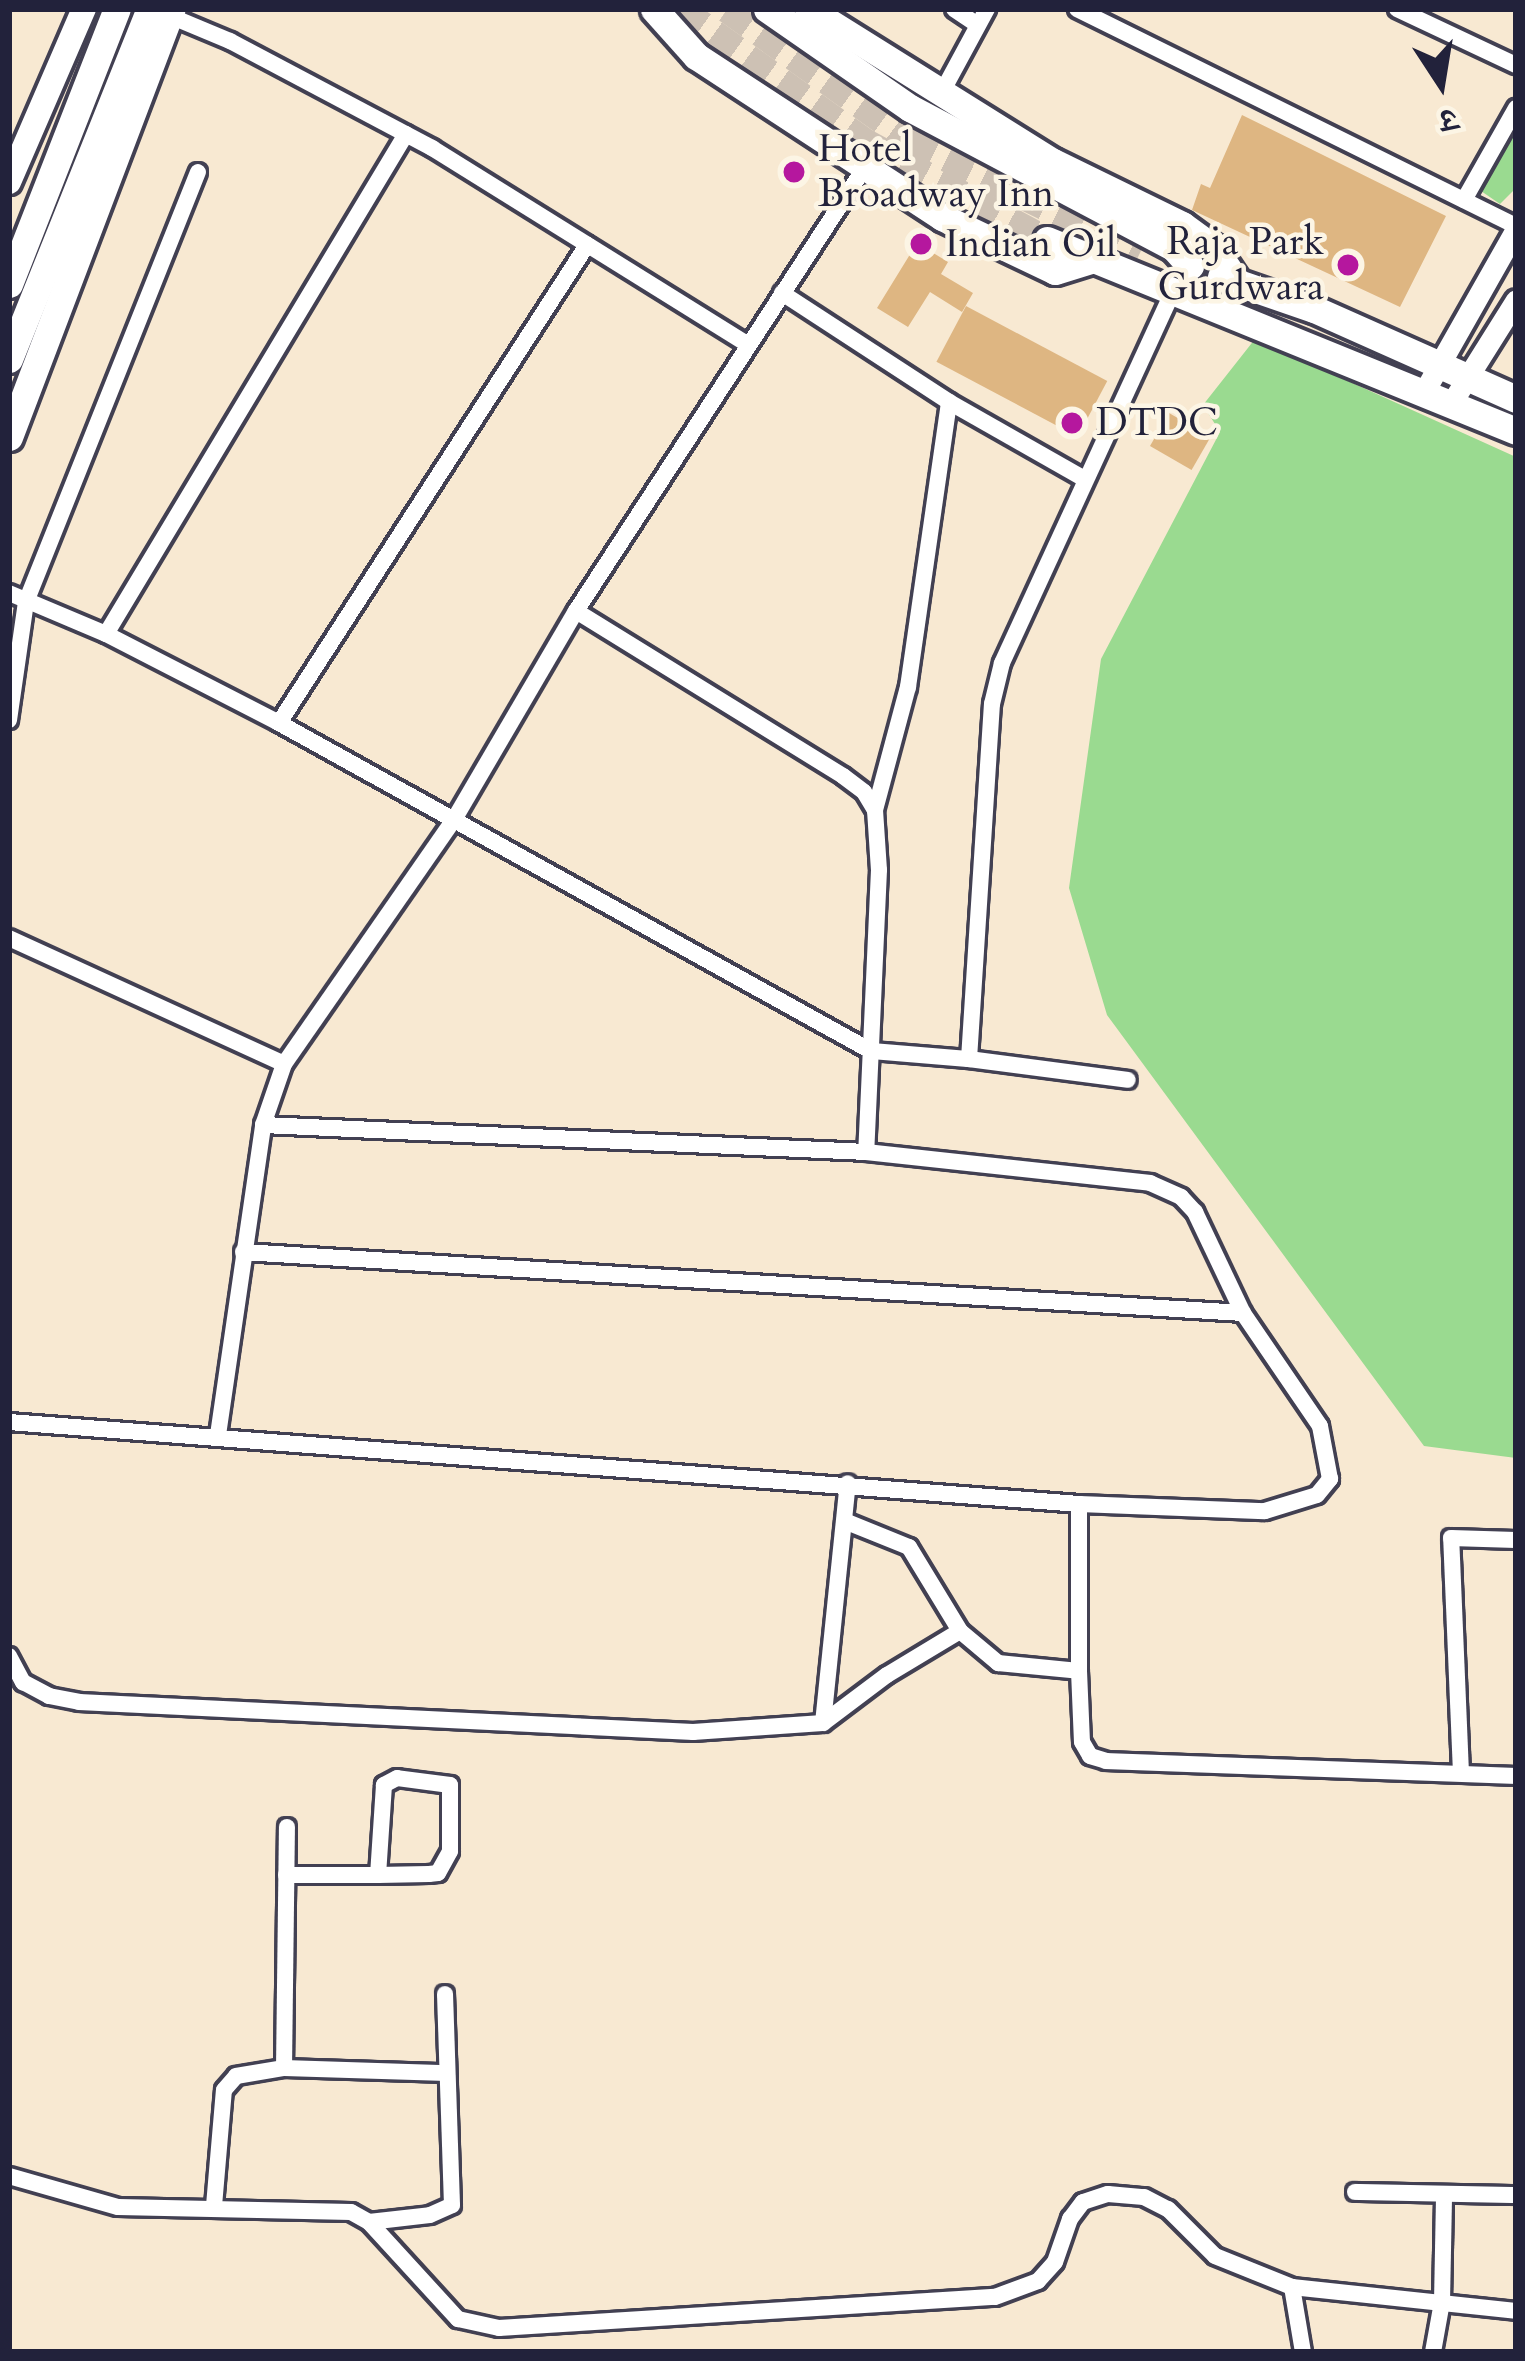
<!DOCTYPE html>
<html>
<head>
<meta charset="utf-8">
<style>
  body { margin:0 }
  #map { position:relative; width:1525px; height:2361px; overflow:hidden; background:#f8e9d2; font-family:Cardo,"Noto Serif Devanagari",serif }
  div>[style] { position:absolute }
  .green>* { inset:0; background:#9ada90 }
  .building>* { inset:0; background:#deb682; transform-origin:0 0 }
  .trunk-tunnel>* { height:27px; margin-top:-13.5px; transform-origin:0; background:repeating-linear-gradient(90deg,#cdc1b4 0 27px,transparent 0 41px) }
  .roads { filter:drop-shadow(3px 0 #424052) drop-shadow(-3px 0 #424052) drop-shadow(0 3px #424052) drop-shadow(0 -3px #424052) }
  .minor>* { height:16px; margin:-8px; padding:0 8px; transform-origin:8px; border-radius:8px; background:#fff }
  .tertiary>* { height:21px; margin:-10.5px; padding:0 10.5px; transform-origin:10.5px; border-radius:10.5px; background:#fff }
  .secondary>* { height:24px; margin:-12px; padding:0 12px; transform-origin:12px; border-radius:12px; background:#fff }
  .trunk>* { height:27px; margin:-13.5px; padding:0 13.5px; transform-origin:13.5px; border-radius:13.5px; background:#fff }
  .dots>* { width:33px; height:33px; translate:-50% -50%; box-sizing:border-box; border:6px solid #fcf5e5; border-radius:50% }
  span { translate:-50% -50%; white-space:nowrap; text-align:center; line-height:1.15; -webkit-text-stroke:9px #fcf5e5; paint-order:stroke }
  .poi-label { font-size:39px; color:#22223b }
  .left { translate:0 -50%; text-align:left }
  .right { translate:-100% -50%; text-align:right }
  .frame { position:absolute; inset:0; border:12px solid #22223b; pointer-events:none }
  .north { position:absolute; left:1381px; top:24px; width:120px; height:120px; -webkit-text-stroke:9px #fcf5e5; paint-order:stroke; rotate:168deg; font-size:33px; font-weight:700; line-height:48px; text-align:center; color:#22223b }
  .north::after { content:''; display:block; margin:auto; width:42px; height:54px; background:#22223b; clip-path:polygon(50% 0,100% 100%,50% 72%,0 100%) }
</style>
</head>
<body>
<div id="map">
  <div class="green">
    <div style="clip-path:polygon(1516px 116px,1516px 188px,1500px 204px,1481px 191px,1481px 180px)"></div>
    <div style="clip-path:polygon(1255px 339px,1516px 457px,1516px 1458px,1424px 1446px,1107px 1015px,1069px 888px,1101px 659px,1220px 432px,1203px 405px)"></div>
  </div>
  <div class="building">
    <div style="clip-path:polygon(1242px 115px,1446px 216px,1400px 307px,1192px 210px,1201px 184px,1210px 188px)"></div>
    <div style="clip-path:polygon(917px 243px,948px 262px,941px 274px,973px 293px,962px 312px,930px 292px,908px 327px,877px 308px)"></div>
    <div style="left:966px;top:306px;width:160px;height:63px;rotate:28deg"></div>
    <div style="left:1169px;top:413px;width:48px;height:38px;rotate:30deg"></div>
  </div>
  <div class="trunk-tunnel">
    <div style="left:681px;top:9px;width:228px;rotate:35.7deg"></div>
    <div style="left:866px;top:142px;width:206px;rotate:28.4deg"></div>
    <div style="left:727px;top:9px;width:225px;rotate:35.6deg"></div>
    <div style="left:910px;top:140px;width:256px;rotate:26.2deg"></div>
  </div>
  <div class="roads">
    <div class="minor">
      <div style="left:954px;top:9px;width:27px;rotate:34deg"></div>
      <div style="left:1077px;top:9px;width:490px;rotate:26.3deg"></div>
      <div style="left:1397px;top:9px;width:132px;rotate:25.2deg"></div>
      <div style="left:170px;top:16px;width:65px;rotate:22.6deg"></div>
      <div style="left:230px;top:41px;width:229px;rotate:27.9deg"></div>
      <div style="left:432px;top:148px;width:371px;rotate:31.9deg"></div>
      <div style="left:941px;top:94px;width:97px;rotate:-61.6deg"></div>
      <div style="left:1464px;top:200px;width:106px;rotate:-60.5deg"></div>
      <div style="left:782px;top:293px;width:199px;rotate:33.1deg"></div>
      <div style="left:949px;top:402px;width:154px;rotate:29.6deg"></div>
      <div style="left:9px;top:593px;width:105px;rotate:22.9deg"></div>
      <div style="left:106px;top:634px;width:195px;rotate:27.2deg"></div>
      <div style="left:279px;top:723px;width:677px;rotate:28.99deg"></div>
      <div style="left:871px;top:1051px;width:98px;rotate:4.7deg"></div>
      <div style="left:969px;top:1059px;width:356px;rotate:-86.3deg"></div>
      <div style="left:992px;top:704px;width:42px;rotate:-76.3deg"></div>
      <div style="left:1002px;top:663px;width:409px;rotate:-65.3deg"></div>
      <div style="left:576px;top:611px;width:314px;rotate:31.7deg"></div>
      <div style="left:843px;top:776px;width:26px;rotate:37deg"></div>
      <div style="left:864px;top:792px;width:21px;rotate:59deg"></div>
      <div style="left:875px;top:810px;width:60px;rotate:86.2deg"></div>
      <div style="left:879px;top:870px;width:282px;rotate:92.6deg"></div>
      <div style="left:106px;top:634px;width:583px;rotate:-59.04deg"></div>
      <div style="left:9px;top:720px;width:119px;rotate:-81.8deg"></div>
      <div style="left:26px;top:602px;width:463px;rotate:-68.2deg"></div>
      <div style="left:279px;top:723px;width:569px;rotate:-57.2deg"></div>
      <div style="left:875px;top:810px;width:127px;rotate:-75deg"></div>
      <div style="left:908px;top:687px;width:288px;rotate:-81.8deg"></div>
      <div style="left:9px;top:938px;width:302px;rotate:24.6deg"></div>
      <div style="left:969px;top:1059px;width:160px;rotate:7.5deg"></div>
      <div style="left:263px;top:1125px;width:604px;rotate:2.56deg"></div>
      <div style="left:866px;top:1152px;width:286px;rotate:6.2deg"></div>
      <div style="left:1150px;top:1183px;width:34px;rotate:24deg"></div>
      <div style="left:1181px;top:1197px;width:21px;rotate:47deg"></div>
      <div style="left:1195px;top:1212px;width:112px;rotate:64.6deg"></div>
      <div style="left:9px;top:1422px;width:1073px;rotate:4.38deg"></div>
      <div style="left:1079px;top:1504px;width:186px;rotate:2.2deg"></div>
      <div style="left:1265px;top:1511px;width:54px;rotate:-17.1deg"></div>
      <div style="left:1317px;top:1495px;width:21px;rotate:-51deg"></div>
      <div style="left:1330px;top:1479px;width:54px;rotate:-100.7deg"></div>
      <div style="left:1320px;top:1426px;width:137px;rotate:-124.3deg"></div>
      <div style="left:1243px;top:1313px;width:1002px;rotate:-176.51deg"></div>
      <div style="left:218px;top:1435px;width:313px;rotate:-81.7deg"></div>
      <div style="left:263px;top:1125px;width:65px;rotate:-71deg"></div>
      <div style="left:284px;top:1064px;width:300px;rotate:-55.2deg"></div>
      <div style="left:455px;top:818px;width:240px;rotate:-59.7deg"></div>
      <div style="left:576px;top:611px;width:526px;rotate:-56.94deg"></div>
      <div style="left:1079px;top:1504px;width:167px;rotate:90deg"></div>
      <div style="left:847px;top:1522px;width:67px;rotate:22deg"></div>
      <div style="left:909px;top:1547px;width:98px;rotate:58.7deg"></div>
      <div style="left:960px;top:1631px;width:50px;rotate:40.1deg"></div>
      <div style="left:998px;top:1663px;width:81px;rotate:5.6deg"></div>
      <div style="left:1079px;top:1671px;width:71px;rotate:87.6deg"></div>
      <div style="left:1082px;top:1742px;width:16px;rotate:60deg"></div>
      <div style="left:1090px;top:1756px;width:17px;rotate:17deg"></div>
      <div style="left:1106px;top:1761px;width:410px;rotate:2.1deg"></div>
      <div style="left:9px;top:1656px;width:30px;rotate:62deg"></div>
      <div style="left:23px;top:1682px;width:30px;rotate:28deg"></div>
      <div style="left:49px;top:1696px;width:31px;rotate:11deg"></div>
      <div style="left:79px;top:1702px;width:615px;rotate:2.8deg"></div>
      <div style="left:693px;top:1732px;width:130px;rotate:-4deg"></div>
      <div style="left:823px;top:1723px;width:80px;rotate:-36.9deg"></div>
      <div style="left:887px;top:1675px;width:85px;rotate:-31.1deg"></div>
      <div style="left:823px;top:1723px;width:241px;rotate:-84.1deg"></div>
      <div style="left:1461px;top:1773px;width:235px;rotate:-92.4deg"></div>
      <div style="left:1451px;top:1538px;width:65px;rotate:1.8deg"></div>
      <div style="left:286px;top:1875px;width:92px"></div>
      <div style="left:378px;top:1875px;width:51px;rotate:-1.1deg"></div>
      <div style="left:429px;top:1874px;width:9px;rotate:-6deg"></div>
      <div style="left:438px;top:1873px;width:25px;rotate:-61deg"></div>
      <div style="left:450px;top:1851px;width:66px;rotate:-90deg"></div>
      <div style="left:450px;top:1785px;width:53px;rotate:-172.5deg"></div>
      <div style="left:397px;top:1778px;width:15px;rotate:152deg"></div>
      <div style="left:384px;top:1785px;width:90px;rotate:93.8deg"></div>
      <div style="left:284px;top:2068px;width:241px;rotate:-89.3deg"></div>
      <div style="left:9px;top:2176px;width:113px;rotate:15.9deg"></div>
      <div style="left:118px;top:2207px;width:233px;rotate:1.2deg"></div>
      <div style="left:351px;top:2212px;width:21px;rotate:29deg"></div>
      <div style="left:369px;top:2222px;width:132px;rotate:47.5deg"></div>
      <div style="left:458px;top:2319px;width:42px;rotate:12.4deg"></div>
      <div style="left:499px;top:2328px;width:497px;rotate:-3.6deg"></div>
      <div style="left:995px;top:2297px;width:46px;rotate:-20.4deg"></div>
      <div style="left:1038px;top:2281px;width:25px;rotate:-48deg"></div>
      <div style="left:1055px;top:2262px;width:46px;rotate:-70.8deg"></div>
      <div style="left:1070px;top:2219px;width:21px;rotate:-53deg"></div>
      <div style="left:1083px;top:2202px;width:26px;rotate:-18deg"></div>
      <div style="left:1108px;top:2194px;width:36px;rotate:5deg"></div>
      <div style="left:1144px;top:2197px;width:27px;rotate:27deg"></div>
      <div style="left:1168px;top:2209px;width:66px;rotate:45deg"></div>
      <div style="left:1215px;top:2256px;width:83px;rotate:21.9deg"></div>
      <div style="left:1292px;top:2287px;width:225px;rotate:6.1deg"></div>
      <div style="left:1355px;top:2192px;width:161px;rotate:1.1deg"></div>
      <div style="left:214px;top:2206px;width:116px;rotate:-85.1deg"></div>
      <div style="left:224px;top:2090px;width:18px;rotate:-49deg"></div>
      <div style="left:236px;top:2076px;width:49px;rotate:-9.5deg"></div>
      <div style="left:284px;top:2068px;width:163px;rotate:1.8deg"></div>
      <div style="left:369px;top:2222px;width:61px;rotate:-6.5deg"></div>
      <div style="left:430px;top:2215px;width:24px;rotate:-24deg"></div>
      <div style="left:452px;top:2205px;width:211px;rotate:-91.9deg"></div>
      <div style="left:1292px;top:2287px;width:66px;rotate:80.4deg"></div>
      <div style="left:1433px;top:2352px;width:51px;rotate:-79.8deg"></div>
      <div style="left:1442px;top:2302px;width:107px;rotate:-88.9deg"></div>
    </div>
    <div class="tertiary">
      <div style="left:1425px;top:390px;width:185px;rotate:-60.5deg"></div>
      <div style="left:1452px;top:402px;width:120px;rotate:-57.9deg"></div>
    </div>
    <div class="secondary">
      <div style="left:9px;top:182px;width:189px;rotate:-66.6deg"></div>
    </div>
    <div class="trunk">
      <div style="left:654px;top:9px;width:63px;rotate:48.2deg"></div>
      <div style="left:696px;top:56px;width:294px;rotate:33.2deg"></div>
      <div style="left:942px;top:217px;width:125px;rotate:25.5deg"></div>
      <div style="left:1055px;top:271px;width:37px;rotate:-17deg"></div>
      <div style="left:767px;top:9px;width:174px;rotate:34.7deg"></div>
      <div style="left:910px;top:108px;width:299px;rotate:27.9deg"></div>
      <div style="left:1174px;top:248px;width:24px;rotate:48deg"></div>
      <div style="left:808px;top:9px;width:289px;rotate:32deg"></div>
      <div style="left:1053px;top:162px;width:144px;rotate:26deg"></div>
      <div style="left:1182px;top:225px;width:39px;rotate:36deg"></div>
      <div style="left:1214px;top:248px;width:41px;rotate:55.9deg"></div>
      <div style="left:1047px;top:240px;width:506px;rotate:22.16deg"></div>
      <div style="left:1221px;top:277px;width:98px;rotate:19deg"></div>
      <div style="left:1314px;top:309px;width:221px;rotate:24deg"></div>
      <div style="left:9px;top:284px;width:295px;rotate:-68.6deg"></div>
      <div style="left:9px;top:359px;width:377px;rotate:-68.1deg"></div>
      <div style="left:9px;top:437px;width:458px;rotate:-69.2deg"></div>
    </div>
  </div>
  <div class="dots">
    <div style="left:794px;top:172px;background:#b5179e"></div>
    <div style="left:921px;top:244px;background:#b5179e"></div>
    <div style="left:1348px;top:265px;background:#b5179e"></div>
    <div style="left:1072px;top:423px;background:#b5179e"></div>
  </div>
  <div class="poi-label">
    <span class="left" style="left:818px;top:172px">Hotel<br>Broadway Inn</span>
    <span class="right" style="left:1324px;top:265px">Raja Park<br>Gurdwara</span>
    <span class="left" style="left:945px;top:244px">Indian Oil</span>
    <span class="left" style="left:1096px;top:423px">DTDC</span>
  </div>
  <div class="frame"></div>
  <div class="north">उ</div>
</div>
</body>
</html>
